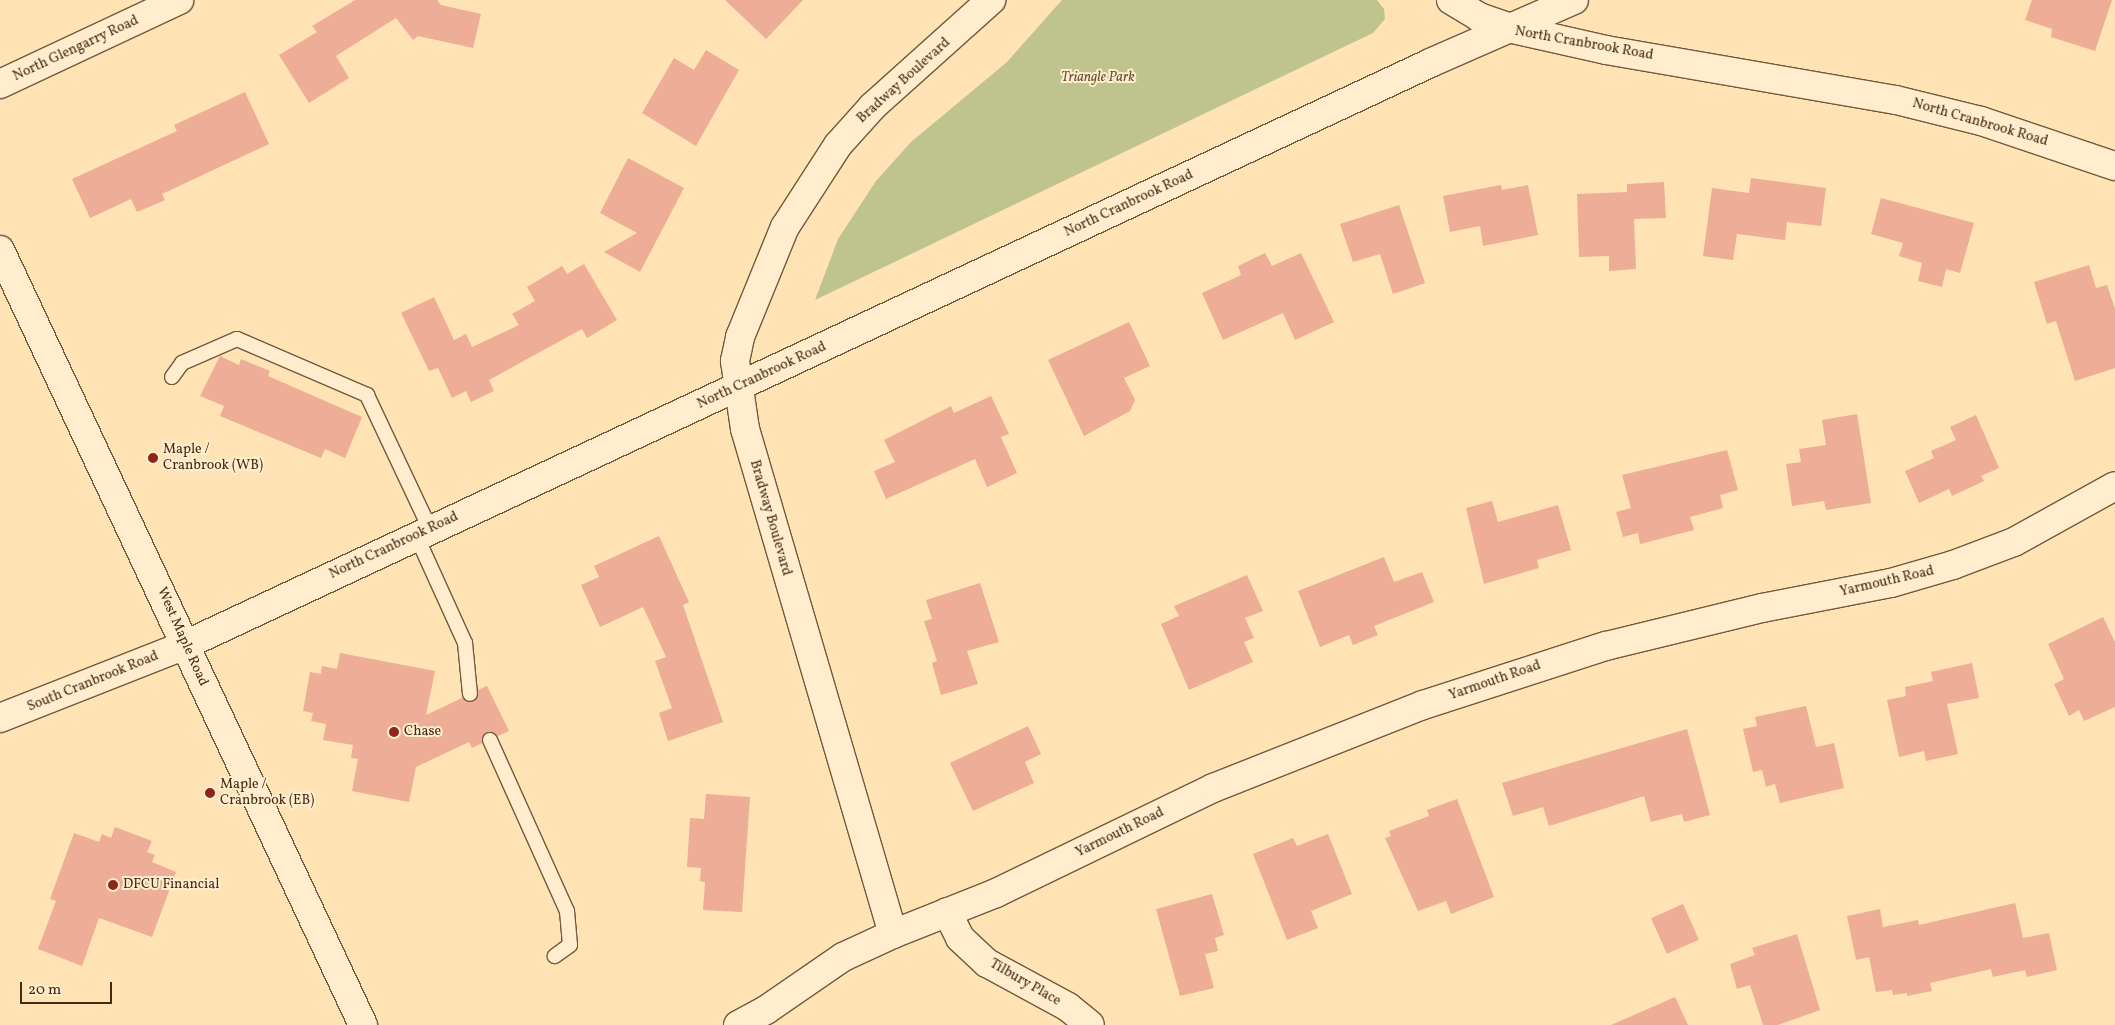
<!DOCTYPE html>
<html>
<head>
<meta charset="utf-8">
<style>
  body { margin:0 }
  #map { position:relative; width:2115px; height:1025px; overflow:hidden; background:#ffe3b4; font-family:Vollkorn,serif }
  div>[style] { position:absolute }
  .green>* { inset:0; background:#bfc48e }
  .building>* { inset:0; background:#edad97; transform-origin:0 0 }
  .roads { filter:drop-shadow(1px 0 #74583c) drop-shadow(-1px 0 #74583c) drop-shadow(0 1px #74583c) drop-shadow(0 -1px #74583c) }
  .service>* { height:14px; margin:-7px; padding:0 7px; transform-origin:7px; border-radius:7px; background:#ffedce }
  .minor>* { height:28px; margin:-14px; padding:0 14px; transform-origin:14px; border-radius:14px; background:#ffedce }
  .tertiary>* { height:28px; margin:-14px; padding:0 14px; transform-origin:14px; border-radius:14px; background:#ffedce }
  .secondary>* { height:28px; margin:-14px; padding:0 14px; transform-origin:14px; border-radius:14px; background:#ffedce }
  .dots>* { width:14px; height:14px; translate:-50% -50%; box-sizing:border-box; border:2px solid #ffedce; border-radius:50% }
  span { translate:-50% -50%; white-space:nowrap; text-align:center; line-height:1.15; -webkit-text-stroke:4px #ffedce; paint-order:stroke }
  .street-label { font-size:14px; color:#452a14 }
  .park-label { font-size:14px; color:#645032; font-style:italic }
  .poi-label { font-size:14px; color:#452a14 }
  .left { translate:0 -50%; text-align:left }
  .scale { position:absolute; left:20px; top:982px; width:92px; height:22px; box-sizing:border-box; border:2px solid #452a14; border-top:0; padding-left:6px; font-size:15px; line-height:18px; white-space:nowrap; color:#452a14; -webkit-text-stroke:4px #ffedce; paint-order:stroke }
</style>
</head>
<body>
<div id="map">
  <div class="green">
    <div style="clip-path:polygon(1062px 0,1377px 0,1384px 9px,1385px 19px,1373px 33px,815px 300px,838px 239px,876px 181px,911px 142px,1007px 62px)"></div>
  </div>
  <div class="building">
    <div style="clip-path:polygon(355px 0,437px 0,441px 5px,481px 14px,473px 48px,418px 36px,413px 40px,396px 18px,336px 56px,349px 78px,309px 103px,279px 55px,317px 32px,312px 26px)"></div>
    <div style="clip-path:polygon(725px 0,803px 0,766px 39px)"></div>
    <div style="clip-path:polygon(2032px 0,2112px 0,2095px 51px,2051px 37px,2052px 29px,2025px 20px)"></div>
    <div style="clip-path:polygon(706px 50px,739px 70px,696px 146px,642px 113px,674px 58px,694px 70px)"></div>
    <div style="clip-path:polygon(245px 92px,269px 144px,162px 194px,165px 200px,137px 212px,131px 199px,90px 218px,72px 179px,177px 131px,174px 125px)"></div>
    <div style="clip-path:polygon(628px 158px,684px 188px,640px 272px,604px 252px,637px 233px,600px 213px)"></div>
    <div style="clip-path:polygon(1751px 178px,1826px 188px,1821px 226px,1787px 222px,1785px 240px,1737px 234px,1733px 260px,1703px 256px,1712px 188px,1749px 193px)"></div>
    <div style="clip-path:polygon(1664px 182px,1666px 218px,1634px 219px,1636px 269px,1609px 271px,1609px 256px,1579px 257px,1577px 194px,1627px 192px,1627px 184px)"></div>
    <div style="clip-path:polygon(1501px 185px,1502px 190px,1528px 185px,1538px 235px,1483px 246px,1480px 226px,1450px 232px,1443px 196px)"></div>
    <div style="clip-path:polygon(1881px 198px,1974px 223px,1960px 273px,1946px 269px,1942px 287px,1918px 281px,1922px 263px,1899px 256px,1903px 243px,1871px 234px)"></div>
    <div style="clip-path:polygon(1399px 205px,1425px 283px,1393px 294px,1380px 254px,1353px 262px,1340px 224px)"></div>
    <div style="clip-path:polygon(1265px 253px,1272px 266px,1301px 253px,1334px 322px,1295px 340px,1283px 313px,1223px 340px,1202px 293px,1241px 275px,1238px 266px)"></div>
    <div style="clip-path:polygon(584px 264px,617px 320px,587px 338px,582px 329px,489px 380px,494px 391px,471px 402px,466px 391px,452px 398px,438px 368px,429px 371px,401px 313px,434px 297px,454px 340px,466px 334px,472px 347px,519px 325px,512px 314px,535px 301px,527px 287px,562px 266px,567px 274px)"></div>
    <div style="clip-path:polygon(2089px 265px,2096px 288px,2107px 285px,2115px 309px,2115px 368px,2075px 381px,2056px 321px,2047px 324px,2034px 282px)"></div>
    <div style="clip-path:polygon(1129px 322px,1150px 366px,1124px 378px,1135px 400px,1130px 411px,1084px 436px,1048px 360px)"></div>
    <div style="clip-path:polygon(220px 356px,239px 365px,241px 359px,270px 371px,268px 376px,362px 417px,345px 458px,325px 449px,321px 458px,220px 416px,224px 406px,200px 396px)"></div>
    <div style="clip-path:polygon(991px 396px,1009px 434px,1001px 437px,1017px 473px,987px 487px,975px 459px,886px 499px,874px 471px,895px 462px,884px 440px,951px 406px,954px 413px)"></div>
    <div style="clip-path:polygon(1857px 414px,1871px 503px,1826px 510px,1824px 501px,1792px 506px,1786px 464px,1801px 462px,1799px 449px,1826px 445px,1822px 420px)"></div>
    <div style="clip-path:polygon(1976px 415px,1999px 468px,1981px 476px,1984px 481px,1952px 496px,1949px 489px,1919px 503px,1905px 471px,1934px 458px,1931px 451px,1956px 440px,1950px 427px)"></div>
    <div style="clip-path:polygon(1727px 450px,1738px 490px,1720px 495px,1723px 508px,1690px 517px,1694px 530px,1640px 544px,1638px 533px,1623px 537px,1616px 512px,1631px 508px,1622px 475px)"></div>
    <div style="clip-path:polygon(1492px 501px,1498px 522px,1558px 505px,1571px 550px,1537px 560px,1539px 568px,1484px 584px,1466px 508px)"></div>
    <div style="clip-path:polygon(659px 536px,689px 602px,683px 605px,723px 722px,668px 741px,659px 713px,672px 708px,655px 661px,666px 657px,643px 607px,600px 627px,581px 585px,599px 577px,594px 566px)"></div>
    <div style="clip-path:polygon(1384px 557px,1394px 582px,1422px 572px,1434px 602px,1374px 626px,1378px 635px,1353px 645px,1349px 635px,1320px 647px,1298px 591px)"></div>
    <div style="clip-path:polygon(1247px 575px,1263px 611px,1245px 618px,1254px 638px,1244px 642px,1253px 662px,1189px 690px,1161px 624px,1179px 616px,1174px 606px)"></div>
    <div style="clip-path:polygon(980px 583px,999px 642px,967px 651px,978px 684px,941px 695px,932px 663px,937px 661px,924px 621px,932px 619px,926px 600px)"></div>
    <div style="clip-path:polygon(2103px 617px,2115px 642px,2115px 707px,2084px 721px,2079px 710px,2069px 716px,2054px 684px,2064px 679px,2048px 644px)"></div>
    <div style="clip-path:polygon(340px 653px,435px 671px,426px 715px,462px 698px,475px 701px,478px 690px,487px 686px,509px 731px,498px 736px,487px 732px,482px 743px,472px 748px,469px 742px,416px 767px,409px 802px,352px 791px,358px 759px,351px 758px,353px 745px,323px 740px,326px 724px,311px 721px,313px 713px,303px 711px,310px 672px,321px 674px,322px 666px,337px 669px)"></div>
    <div style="clip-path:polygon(1972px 663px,1979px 698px,1947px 704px,1958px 754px,1926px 761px,1924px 751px,1899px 757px,1887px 700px,1906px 696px,1905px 687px,1933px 681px,1931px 672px)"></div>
    <div style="clip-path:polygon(1806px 706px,1816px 747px,1834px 743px,1844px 788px,1780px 803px,1775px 784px,1766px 787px,1762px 770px,1753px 772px,1743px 729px,1757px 726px,1755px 717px)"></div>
    <div style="clip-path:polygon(1028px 726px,1041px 754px,1025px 762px,1034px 783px,973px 811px,950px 763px)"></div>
    <div style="clip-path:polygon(1687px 729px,1710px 815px,1684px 822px,1682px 814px,1651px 822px,1644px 796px,1549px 826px,1543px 807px,1513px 816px,1502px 783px)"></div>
    <div style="clip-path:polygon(706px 794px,750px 797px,742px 912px,703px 910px,705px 882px,700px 881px,701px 868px,687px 867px,690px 818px,704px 819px)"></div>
    <div style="clip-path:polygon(1457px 799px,1494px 897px,1451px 914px,1446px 901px,1418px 911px,1385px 838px,1391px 836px,1389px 831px,1429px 816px,1427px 810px)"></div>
    <div style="clip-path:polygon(115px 827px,152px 841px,147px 852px,155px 855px,152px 862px,176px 872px,152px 937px,99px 918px,82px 966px,38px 949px,56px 901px,50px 899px,74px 833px,99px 842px,102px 834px,111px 838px)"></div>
    <div style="clip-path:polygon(1328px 834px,1352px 894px,1311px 911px,1318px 928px,1287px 940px,1253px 854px,1293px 838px,1297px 846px)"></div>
    <div style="clip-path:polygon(1212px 894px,1224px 935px,1215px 938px,1218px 951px,1205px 954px,1214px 988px,1180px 996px,1156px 909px)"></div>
    <div style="clip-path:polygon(2015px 903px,2023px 938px,2049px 933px,2057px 970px,2027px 977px,2025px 970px,1993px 977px,1991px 969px,1930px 983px,1932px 991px,1907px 996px,1907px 993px,1893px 995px,1892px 990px,1876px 992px,1869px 957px,1856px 960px,1847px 916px,1880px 909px,1883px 927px,1918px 920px,1919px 925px)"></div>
    <div style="left:1683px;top:904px;width:39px;height:35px;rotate:66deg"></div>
    <div style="clip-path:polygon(1797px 934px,1820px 1010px,1778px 1025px,1763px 1025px,1750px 985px,1737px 989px,1730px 964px,1755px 955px,1752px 948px)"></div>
    <div style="clip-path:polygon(1675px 997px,1688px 1025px,1611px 1025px)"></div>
  </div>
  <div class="roads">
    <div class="service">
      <div style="left:172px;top:377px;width:17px;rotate:-54deg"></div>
      <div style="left:182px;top:363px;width:60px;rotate:-23.6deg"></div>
      <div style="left:237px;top:339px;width:142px;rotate:23.3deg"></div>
      <div style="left:367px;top:395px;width:148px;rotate:64.8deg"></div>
      <div style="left:416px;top:535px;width:119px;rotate:65.6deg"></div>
      <div style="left:465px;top:643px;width:51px;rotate:84.4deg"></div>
      <div style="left:490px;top:740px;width:188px;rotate:65.8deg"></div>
      <div style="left:567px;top:911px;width:34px;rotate:85deg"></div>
      <div style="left:570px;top:945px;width:19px;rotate:144deg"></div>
    </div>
    <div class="minor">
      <div style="left:1451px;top:0;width:33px;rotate:31deg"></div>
      <div style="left:1479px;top:17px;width:36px;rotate:19deg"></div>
      <div style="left:0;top:84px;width:198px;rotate:-25.1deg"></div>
      <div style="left:947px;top:912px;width:29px;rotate:63deg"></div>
      <div style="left:960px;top:938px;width:37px;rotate:43deg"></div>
      <div style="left:987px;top:963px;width:92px;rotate:28.5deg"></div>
      <div style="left:1068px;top:1007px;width:28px;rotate:39deg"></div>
      <div style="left:893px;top:934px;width:111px;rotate:-21.7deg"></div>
      <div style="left:996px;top:893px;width:241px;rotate:-25.8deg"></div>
      <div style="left:1213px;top:788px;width:226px;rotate:-21.6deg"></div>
      <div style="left:1423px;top:705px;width:192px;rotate:-17.9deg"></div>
      <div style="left:1606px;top:646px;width:161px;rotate:-13.7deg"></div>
      <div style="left:1762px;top:608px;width:131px;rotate:-11deg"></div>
      <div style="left:1891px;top:583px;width:65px;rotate:-16.2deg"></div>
      <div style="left:1953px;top:565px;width:65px;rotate:-20.7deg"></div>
      <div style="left:2014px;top:542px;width:115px;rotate:-29deg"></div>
      <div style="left:738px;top:1025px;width:32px;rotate:-28deg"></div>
      <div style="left:766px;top:1010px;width:93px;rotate:-34.5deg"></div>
      <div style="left:843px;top:957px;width:55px;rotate:-24.7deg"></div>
      <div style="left:893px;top:934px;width:526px;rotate:-106.33deg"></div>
      <div style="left:745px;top:429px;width:69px;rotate:-98.4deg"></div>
      <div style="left:735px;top:361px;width:25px;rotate:-78deg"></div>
      <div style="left:740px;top:337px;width:119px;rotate:-67.8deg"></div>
      <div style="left:785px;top:227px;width:98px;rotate:-57.1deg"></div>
      <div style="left:838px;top:145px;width:52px;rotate:-48.1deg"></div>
      <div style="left:873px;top:106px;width:159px;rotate:-41.9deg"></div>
    </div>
    <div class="tertiary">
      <div style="left:1513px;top:29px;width:95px;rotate:12.7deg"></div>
      <div style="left:1606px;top:50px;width:294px;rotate:9.8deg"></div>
      <div style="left:1896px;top:100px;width:88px;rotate:13.9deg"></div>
      <div style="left:1981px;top:121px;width:141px;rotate:18.6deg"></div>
      <div style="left:0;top:718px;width:199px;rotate:-21.5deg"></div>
      <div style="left:185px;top:645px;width:1374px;rotate:-25.05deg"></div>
      <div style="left:1430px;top:63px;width:157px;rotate:-23.6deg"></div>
    </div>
    <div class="secondary">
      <div style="left:0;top:250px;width:856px;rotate:64.9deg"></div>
    </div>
  </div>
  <div class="dots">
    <div style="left:153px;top:458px;background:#8f2418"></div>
    <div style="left:394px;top:732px;background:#8f2418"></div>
    <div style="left:210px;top:793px;background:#8f2418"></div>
    <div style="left:113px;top:885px;background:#8f2418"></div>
  </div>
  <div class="street-label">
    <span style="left:1584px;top:44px;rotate:10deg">North Cranbrook Road</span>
    <span style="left:76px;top:49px;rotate:-25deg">North Glengarry Road</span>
    <span style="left:904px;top:81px;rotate:-42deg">Bradway Boulevard</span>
    <span style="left:1980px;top:123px;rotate:16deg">North Cranbrook Road</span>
    <span style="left:1129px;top:204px;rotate:-25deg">North Cranbrook Road</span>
    <span style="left:762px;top:376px;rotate:-25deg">North Cranbrook Road</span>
    <span style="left:770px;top:518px;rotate:74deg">Bradway Boulevard</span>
    <span style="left:394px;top:546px;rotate:-25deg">North Cranbrook Road</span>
    <span style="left:1887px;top:582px;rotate:-13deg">Yarmouth Road</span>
    <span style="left:182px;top:637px;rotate:66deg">West Maple Road</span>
    <span style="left:1495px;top:681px;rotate:-19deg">Yarmouth Road</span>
    <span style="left:93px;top:682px;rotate:-22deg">South Cranbrook Road</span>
    <span style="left:1120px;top:833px;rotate:-26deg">Yarmouth Road</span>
    <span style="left:1025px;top:983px;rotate:30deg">Tilbury Place</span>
  </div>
  <div class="park-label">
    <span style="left:1098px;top:78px">Triangle Park</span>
  </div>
  <div class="poi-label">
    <span class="left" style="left:163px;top:458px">Maple /<br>Cranbrook (WB)</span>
    <span class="left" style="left:404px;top:732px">Chase</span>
    <span class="left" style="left:220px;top:793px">Maple /<br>Cranbrook (EB)</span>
    <span class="left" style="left:123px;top:885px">DFCU Financial</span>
  </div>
  <div class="scale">20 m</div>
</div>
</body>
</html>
